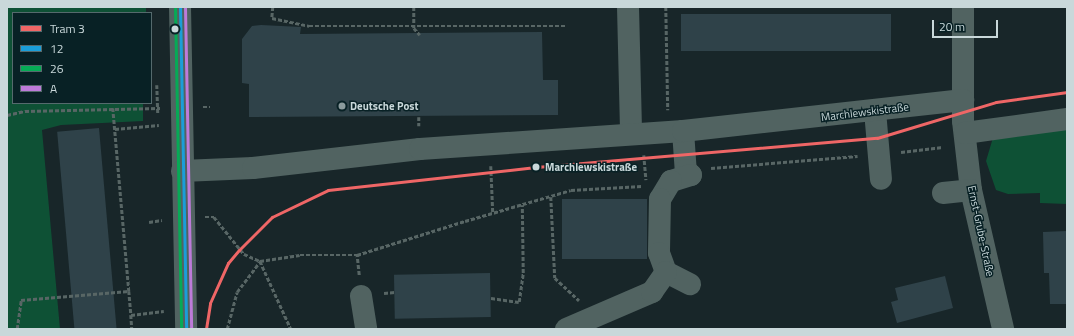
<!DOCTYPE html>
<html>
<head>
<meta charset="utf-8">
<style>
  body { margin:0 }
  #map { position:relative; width:1074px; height:336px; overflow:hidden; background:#182629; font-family:"Titillium Web",sans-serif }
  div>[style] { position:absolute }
  .green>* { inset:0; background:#0e5135 }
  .building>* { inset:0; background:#2f4249; transform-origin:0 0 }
  .path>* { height:2.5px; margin-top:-1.25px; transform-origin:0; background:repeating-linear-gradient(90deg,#586665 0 4px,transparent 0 6px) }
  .minor>* { height:22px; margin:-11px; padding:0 11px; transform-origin:11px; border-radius:11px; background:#516361 }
  .bus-1>* { height:3px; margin:-1.5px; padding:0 1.5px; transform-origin:1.5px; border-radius:1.5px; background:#1a9ed9 }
  .bus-2>* { height:3px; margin:-1.5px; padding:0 1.5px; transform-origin:1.5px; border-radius:1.5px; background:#06aa56 }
  .bus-3>* { height:3px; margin:-1.5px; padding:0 1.5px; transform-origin:1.5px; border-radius:1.5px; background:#bd7bd9 }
  .tram-1>* { height:3px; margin:-1.5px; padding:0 1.5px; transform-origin:1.5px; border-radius:1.5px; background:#ef6666 }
  .dots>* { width:11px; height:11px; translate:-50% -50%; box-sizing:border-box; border:2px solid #082125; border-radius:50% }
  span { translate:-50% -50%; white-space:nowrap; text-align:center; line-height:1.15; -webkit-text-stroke:3px #082125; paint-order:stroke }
  .poi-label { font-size:11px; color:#c9d8da; font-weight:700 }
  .left { translate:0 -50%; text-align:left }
  .street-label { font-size:11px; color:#c9d8da }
  .stop-label { font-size:11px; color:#c9d8da; font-weight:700 }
  .frame { position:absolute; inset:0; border:8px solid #c9d8da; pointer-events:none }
  .legend { position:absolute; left:12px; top:12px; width:140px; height:92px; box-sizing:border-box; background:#082125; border:1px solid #556a6d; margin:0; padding:5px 7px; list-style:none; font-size:12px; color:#c9d8da }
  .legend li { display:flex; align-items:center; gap:8px; height:20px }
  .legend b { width:20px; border:1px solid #556a6d }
  .scale { position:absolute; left:932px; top:20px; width:66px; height:18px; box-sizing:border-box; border:2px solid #c9d8da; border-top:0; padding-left:5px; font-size:12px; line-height:14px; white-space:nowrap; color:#c9d8da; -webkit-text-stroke:3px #082125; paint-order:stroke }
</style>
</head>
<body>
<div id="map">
  <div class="green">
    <div style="clip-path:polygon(7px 7px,146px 7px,146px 13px,13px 13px,13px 103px,143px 103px,143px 121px,61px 125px,42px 130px,60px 329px,7px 329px)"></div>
    <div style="clip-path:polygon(1067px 125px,1067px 204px,1040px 203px,1040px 193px,1008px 194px,996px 190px,986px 161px,995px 131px)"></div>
  </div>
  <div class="building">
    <div style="left:891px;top:14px;width:37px;height:210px;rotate:90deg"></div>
    <div style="clip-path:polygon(261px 25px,301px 27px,300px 34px,542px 32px,543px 80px,558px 80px,558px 115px,249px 117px,249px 84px,242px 83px,242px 39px,252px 26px)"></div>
    <div style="left:99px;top:128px;width:202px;height:42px;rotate:85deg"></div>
    <div style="left:562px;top:199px;width:85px;height:60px"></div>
    <div style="clip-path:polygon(1067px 231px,1067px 304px,1050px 304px,1049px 273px,1044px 273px,1043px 232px)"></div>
    <div style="left:490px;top:273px;width:44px;height:96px;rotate:89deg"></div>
    <div style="clip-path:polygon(945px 276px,953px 308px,897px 323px,891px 302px,898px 300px,895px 288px)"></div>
  </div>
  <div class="path">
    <div style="left:273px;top:7px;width:11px;rotate:95deg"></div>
    <div style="left:272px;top:18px;width:38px;rotate:12deg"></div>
    <div style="left:309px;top:26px;width:257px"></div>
    <div style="left:414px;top:7px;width:21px;rotate:90deg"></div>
    <div style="left:414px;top:28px;width:9px;rotate:49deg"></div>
    <div style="left:666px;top:7px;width:103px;rotate:88.9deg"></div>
    <div style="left:157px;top:85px;width:29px;rotate:88deg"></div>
    <div style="left:203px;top:107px;width:7px"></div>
    <div style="left:113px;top:108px;width:184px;rotate:85deg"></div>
    <div style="left:7px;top:115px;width:18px;rotate:-13deg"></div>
    <div style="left:25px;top:111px;width:135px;rotate:-1.3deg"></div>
    <div style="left:419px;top:117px;width:9px;rotate:90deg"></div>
    <div style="left:115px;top:129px;width:44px;rotate:-5.2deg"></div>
    <div style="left:901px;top:152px;width:42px;rotate:-6.8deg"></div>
    <div style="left:644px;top:155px;width:25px;rotate:85deg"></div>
    <div style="left:491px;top:166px;width:47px;rotate:87.6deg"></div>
    <div style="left:711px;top:168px;width:147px;rotate:-4.7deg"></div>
    <div style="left:551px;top:197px;width:81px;rotate:87.2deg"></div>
    <div style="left:555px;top:278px;width:33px;rotate:43deg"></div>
    <div style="left:205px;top:217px;width:9px"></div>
    <div style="left:214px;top:217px;width:48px;rotate:51deg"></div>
    <div style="left:244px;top:254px;width:17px;rotate:24deg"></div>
    <div style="left:260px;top:261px;width:75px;rotate:65.5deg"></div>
    <div style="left:149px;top:222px;width:13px;rotate:-9deg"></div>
    <div style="left:359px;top:275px;width:20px;rotate:-96deg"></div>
    <div style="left:357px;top:255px;width:113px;rotate:-17.5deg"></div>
    <div style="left:465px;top:221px;width:110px;rotate:-16.3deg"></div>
    <div style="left:571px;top:190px;width:71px;rotate:-3.2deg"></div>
    <div style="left:384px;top:293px;width:11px;rotate:-5deg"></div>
    <div style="left:491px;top:298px;width:28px;rotate:8deg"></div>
    <div style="left:519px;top:302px;width:29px;rotate:-82deg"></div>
    <div style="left:523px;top:273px;width:68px;rotate:-90.8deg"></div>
    <div style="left:131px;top:315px;width:14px;rotate:86deg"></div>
    <div style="left:17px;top:329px;width:29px;rotate:-82deg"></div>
    <div style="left:21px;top:300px;width:108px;rotate:-4.8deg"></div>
    <div style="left:129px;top:291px;width:24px;rotate:85deg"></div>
    <div style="left:131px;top:315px;width:33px;rotate:-7deg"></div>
    <div style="left:227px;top:329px;width:38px;rotate:-75deg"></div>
    <div style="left:237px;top:292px;width:39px;rotate:-53deg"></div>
    <div style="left:260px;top:261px;width:40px;rotate:-8.5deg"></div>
    <div style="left:300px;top:255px;width:57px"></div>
  </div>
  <div class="minor">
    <div style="left:180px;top:7px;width:322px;rotate:88.9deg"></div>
    <div style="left:628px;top:7px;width:126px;rotate:88.6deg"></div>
    <div style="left:963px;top:7px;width:114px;rotate:90deg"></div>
    <div style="left:963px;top:121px;width:69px;rotate:83.4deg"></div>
    <div style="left:971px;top:190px;width:143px;rotate:77deg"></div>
    <div style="left:875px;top:111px;width:68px;rotate:85deg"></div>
    <div style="left:683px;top:131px;width:39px;rotate:86deg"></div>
    <div style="left:686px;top:170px;width:7px;rotate:45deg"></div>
    <div style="left:691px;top:175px;width:21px;rotate:163deg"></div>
    <div style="left:671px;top:181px;width:21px;rotate:121deg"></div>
    <div style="left:660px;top:199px;width:54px;rotate:91.1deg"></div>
    <div style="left:659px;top:253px;width:20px;rotate:70deg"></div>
    <div style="left:666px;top:272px;width:27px;rotate:27deg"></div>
    <div style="left:965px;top:133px;width:103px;rotate:-7.8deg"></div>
    <div style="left:182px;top:171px;width:71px;rotate:-2.4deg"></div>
    <div style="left:253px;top:168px;width:168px;rotate:-6.5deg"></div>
    <div style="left:420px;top:149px;width:264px;rotate:-3.9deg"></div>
    <div style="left:683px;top:131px;width:282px;rotate:-6.3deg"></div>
    <div style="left:943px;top:193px;width:28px;rotate:-6deg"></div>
    <div style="left:361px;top:296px;width:33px;rotate:81deg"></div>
    <div style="left:566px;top:329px;width:94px;rotate:-23.3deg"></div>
    <div style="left:652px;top:292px;width:24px;rotate:-55deg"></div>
  </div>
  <div class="bus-1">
    <div style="left:180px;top:7px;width:322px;rotate:88.9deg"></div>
  </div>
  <div class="bus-2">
    <div style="left:175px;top:7px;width:322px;rotate:88.9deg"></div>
  </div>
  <div class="bus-3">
    <div style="left:185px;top:7px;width:322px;rotate:88.9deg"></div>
  </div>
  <div class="tram-1">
    <div style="left:206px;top:329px;width:26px;rotate:-81deg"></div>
    <div style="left:210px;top:303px;width:44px;rotate:-65.8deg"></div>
    <div style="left:228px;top:263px;width:17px;rotate:-50deg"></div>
    <div style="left:239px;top:250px;width:47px;rotate:-45deg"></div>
    <div style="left:272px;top:217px;width:62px;rotate:-25.7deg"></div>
    <div style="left:328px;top:190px;width:209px;rotate:-6.3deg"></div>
    <div style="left:536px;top:167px;width:342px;rotate:-4.9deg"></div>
    <div style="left:877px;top:138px;width:124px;rotate:-16.8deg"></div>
    <div style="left:996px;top:102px;width:72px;rotate:-8deg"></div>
  </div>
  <div class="dots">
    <div style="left:175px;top:29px;background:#c9d8da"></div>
    <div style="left:342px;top:106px;background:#8b9a9c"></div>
    <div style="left:536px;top:167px;background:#c9d8da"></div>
  </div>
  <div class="poi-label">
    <span class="left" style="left:350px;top:106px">Deutsche Post</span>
  </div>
  <div class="street-label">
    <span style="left:865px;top:112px;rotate:-7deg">Marchlewskistraße</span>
    <span style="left:981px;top:231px;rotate:78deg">Ernst-Grube-Straße</span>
  </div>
  <div class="stop-label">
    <span class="left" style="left:545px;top:167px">Marchlewskistraße</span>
  </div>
  <div class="frame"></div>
  <ul class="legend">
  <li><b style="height:5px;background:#ef6666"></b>Tram 3</li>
  <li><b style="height:5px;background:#1a9ed9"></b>12</li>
  <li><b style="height:5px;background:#06aa56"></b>26</li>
  <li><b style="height:5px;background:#bd7bd9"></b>A</li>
  </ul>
  <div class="scale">20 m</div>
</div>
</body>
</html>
